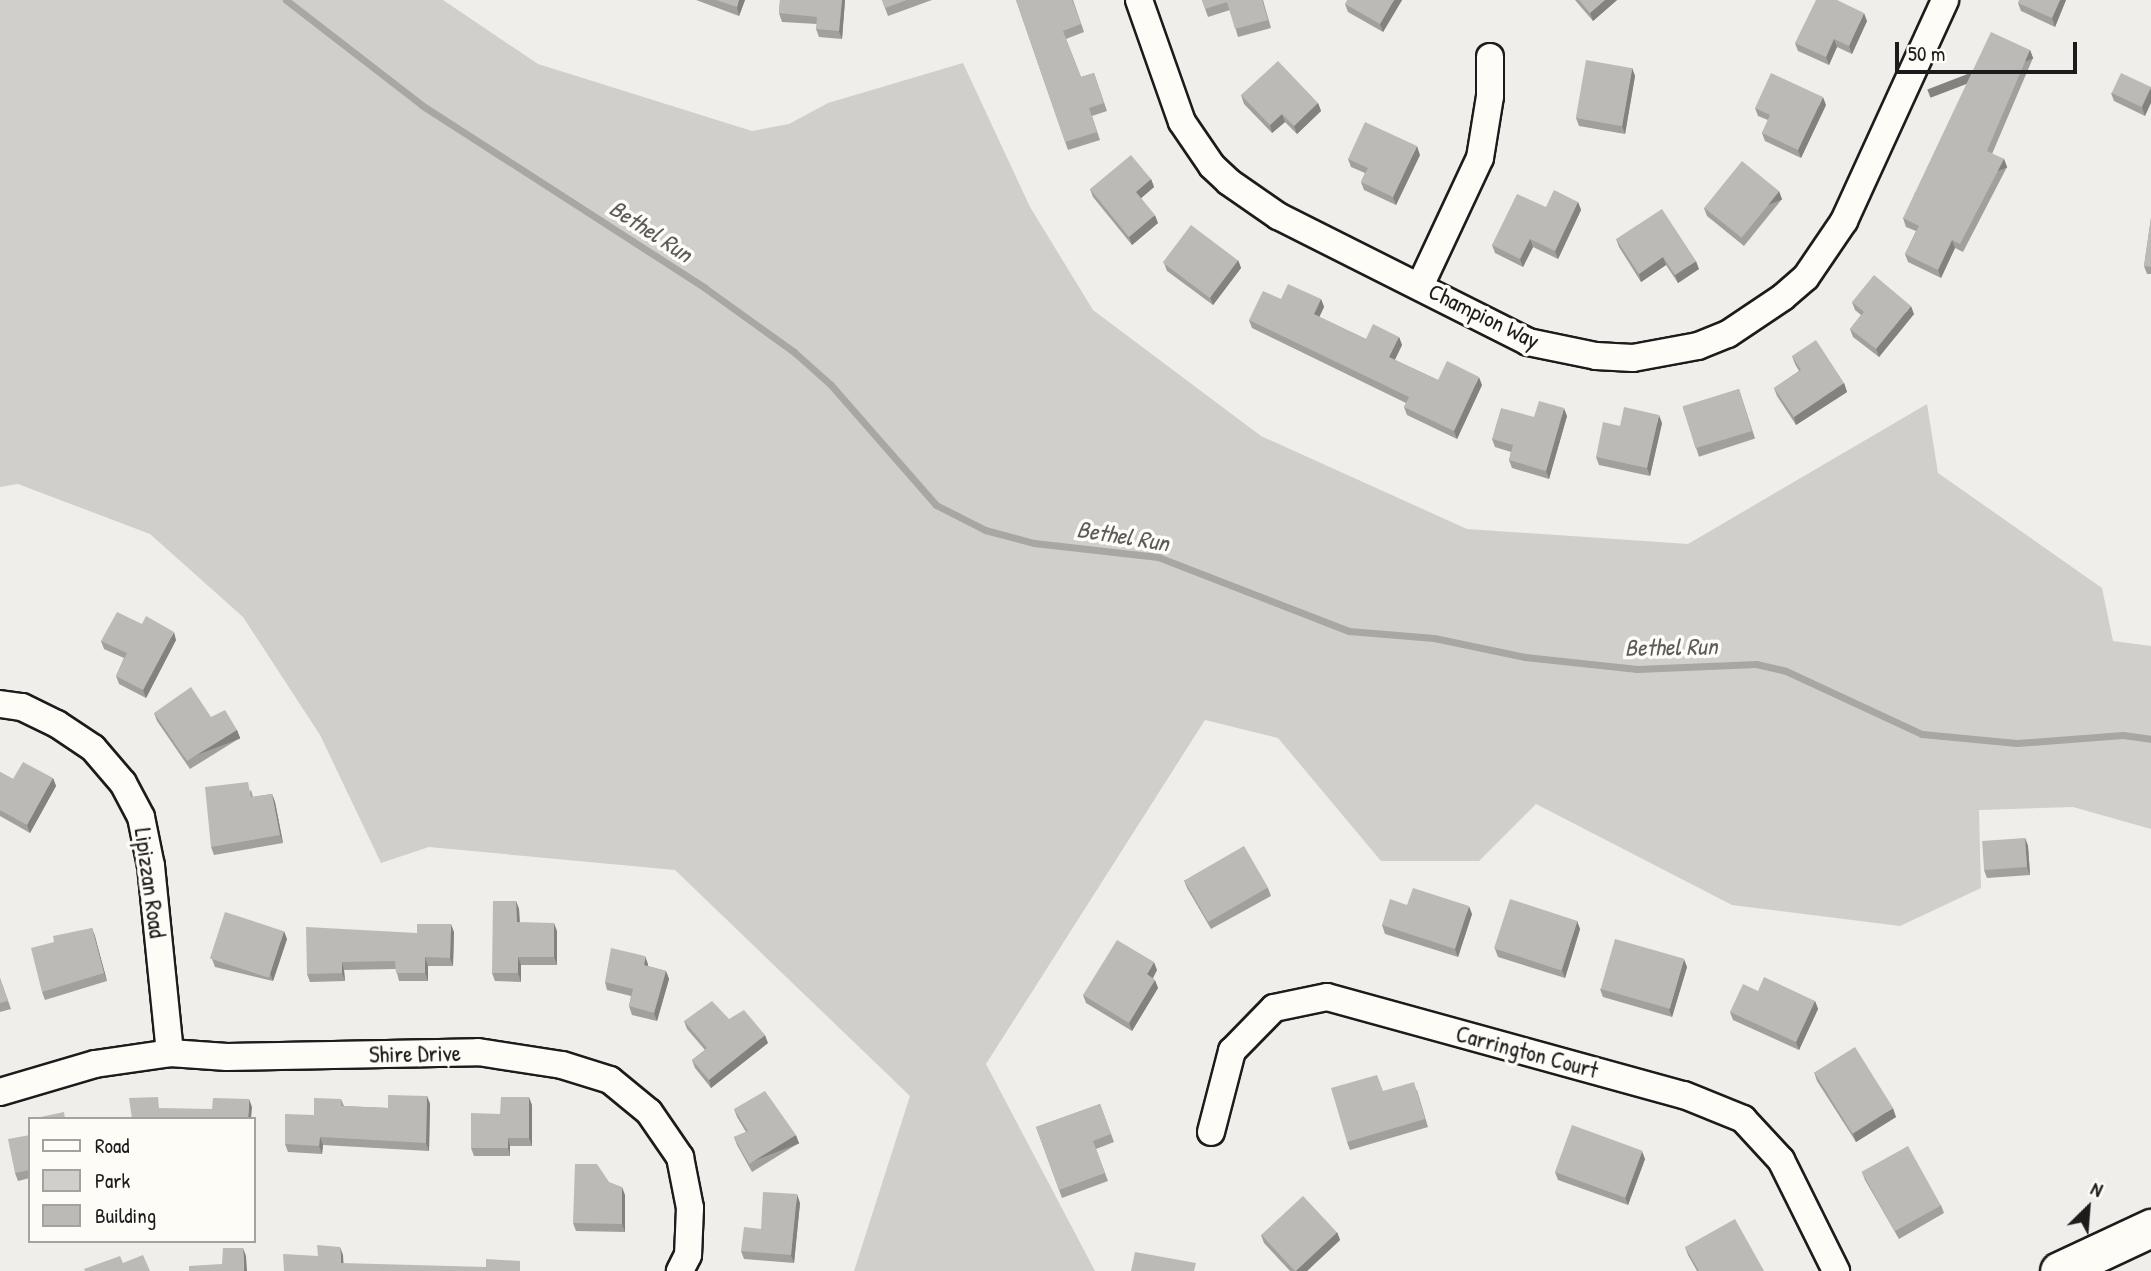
<!DOCTYPE html>
<html>
<head>
<meta charset="utf-8">
<style>
  body { margin:0 }
  #map { position:relative; width:2151px; height:1271px; overflow:hidden; background:#f0eeea; font-family:"Patrick Hand",sans-serif }
  div>[style] { position:absolute }
  .green>* { inset:0; background:#d0cfcc }
  .stream>* { height:7px; margin:-3.5px; padding:0 3.5px; transform-origin:3.5px; border-radius:3.5px; background:#a8a7a3 }
  .roads { filter:drop-shadow(2px 0 #1c1c1c) drop-shadow(-2px 0 #1c1c1c) drop-shadow(0 2px #1c1c1c) drop-shadow(0 -2px #1c1c1c) }
  .street>* { height:26px; margin:-13px; padding:0 13px; transform-origin:13px; border-radius:13px; background:#fdfcf7 }
  .secondary>* { height:37px; margin:-18.5px; padding:0 18.5px; transform-origin:18.5px; border-radius:18.5px; background:#fdfcf7 }
  .wall>* { inset:0; background:#a1a09d; transform-origin:0 0 }
  .shaded-wall>* { inset:0; background:#83827f; transform-origin:0 0 }
  .building>* { inset:0; background:#bbbab6; transform-origin:0 0 }
  span { translate:-50% -50%; white-space:nowrap; text-align:center; line-height:1.15; -webkit-text-stroke:7px #fdfcf7; paint-order:stroke }
  .street-label { font-size:23px; color:#1c1c1c }
  .water-label { font-size:24px; color:#5b5b59; font-style:italic }
  .legend { position:absolute; left:28px; top:1117px; width:228px; height:126px; box-sizing:border-box; background:#fdfcf7; border:2px solid #a3a29f; margin:0; padding:9px 12px; list-style:none; font-size:21px; color:#1c1c1c }
  .legend li { display:flex; align-items:center; gap:14px; height:35px }
  .legend b { width:35px; border:2px solid #a3a29f }
  .north { position:absolute; left:2053px; top:1173px; width:70px; height:70px; -webkit-text-stroke:5px #fdfcf7; paint-order:stroke; rotate:25deg; font-size:19px; font-weight:700; line-height:28px; text-align:center; color:#1c1c1c }
  .north::after { content:''; display:block; margin:auto; width:24px; height:32px; background:#1c1c1c; clip-path:polygon(50% 0,100% 100%,50% 72%,0 100%) }
  .scale { position:absolute; left:1895px; top:42px; width:182px; height:32px; box-sizing:border-box; border:4px solid #1c1c1c; border-top:0; padding-left:9px; font-size:21px; line-height:24px; white-space:nowrap; color:#1c1c1c; -webkit-text-stroke:5px #fdfcf7; paint-order:stroke }
</style>
</head>
<body>
<div id="map">
  <div class="green">
    <div style="clip-path:polygon(0 0,443px 0,538px 64px,752px 131px,789px 124px,828px 103px,963px 63px,1030px 207px,1093px 310px,1261px 436px,1467px 529px,1688px 544px,1927px 404px,1938px 473px,2102px 588px,2113px 641px,2151px 646px,2151px 829px,2073px 807px,1979px 810px,1981px 888px,1900px 926px,1732px 905px,1536px 804px,1479px 861px,1381px 861px,1278px 738px,1205px 720px,986px 1064px,1095px 1271px,854px 1271px,910px 1096px,675px 870px,429px 847px,381px 863px,320px 735px,243px 617px,150px 534px,18px 484px,0 487px)"></div>
  </div>
  <div class="stream">
    <div style="left:286px;top:0;width:173px;rotate:37.7deg"></div>
    <div style="left:423px;top:106px;width:336px;rotate:32.8deg"></div>
    <div style="left:705px;top:288px;width:110px;rotate:35.7deg"></div>
    <div style="left:794px;top:352px;width:50px;rotate:41.7deg"></div>
    <div style="left:831px;top:385px;width:159px;rotate:48.8deg"></div>
    <div style="left:936px;top:505px;width:55px;rotate:27deg"></div>
    <div style="left:985px;top:530px;width:51px;rotate:14.9deg"></div>
    <div style="left:1034px;top:543px;width:125px;rotate:6.4deg"></div>
    <div style="left:1158px;top:557px;width:205px;rotate:21.2deg"></div>
    <div style="left:1349px;top:631px;width:85px;rotate:4.7deg"></div>
    <div style="left:1434px;top:638px;width:93px;rotate:11.8deg"></div>
    <div style="left:1525px;top:657px;width:113px;rotate:6.1deg"></div>
    <div style="left:1637px;top:669px;width:119px;rotate:-2.4deg"></div>
    <div style="left:1756px;top:664px;width:31px;rotate:13deg"></div>
    <div style="left:1786px;top:671px;width:150px;rotate:24.9deg"></div>
    <div style="left:1922px;top:734px;width:95px;rotate:5.4deg"></div>
    <div style="left:2017px;top:743px;width:106px;rotate:-4.3deg"></div>
    <div style="left:2123px;top:735px;width:28px;rotate:8deg"></div>
  </div>
  <div class="roads">
    <div class="street">
      <div style="left:1139px;top:0;width:129px;rotate:70.6deg"></div>
      <div style="left:1182px;top:122px;width:53px;rotate:55.7deg"></div>
      <div style="left:1212px;top:166px;width:23px;rotate:43deg"></div>
      <div style="left:1229px;top:182px;width:60px;rotate:34.8deg"></div>
      <div style="left:1278px;top:216px;width:280px;rotate:26.7deg"></div>
      <div style="left:1528px;top:342px;width:69px;rotate:11.6deg"></div>
      <div style="left:1596px;top:356px;width:37px;rotate:3deg"></div>
      <div style="left:1633px;top:358px;width:66px;rotate:-10.5deg"></div>
      <div style="left:1698px;top:346px;width:32px;rotate:-22deg"></div>
      <div style="left:1728px;top:334px;width:66px;rotate:-33.9deg"></div>
      <div style="left:1783px;top:297px;width:30px;rotate:-41deg"></div>
      <div style="left:1806px;top:277px;width:68px;rotate:-55.8deg"></div>
      <div style="left:1844px;top:221px;width:243px;rotate:-65.4deg"></div>
      <div style="left:1420px;top:286px;width:141px;rotate:-64.9deg"></div>
      <div style="left:1480px;top:158px;width:63px;rotate:-80.8deg"></div>
      <div style="left:1490px;top:96px;width:39px;rotate:-90deg"></div>
      <div style="left:0;top:704px;width:22px;rotate:8deg"></div>
      <div style="left:22px;top:707px;width:39px;rotate:26deg"></div>
      <div style="left:57px;top:724px;width:43px;rotate:33.7deg"></div>
      <div style="left:93px;top:748px;width:46px;rotate:49.4deg"></div>
      <div style="left:123px;top:783px;width:38px;rotate:62deg"></div>
      <div style="left:141px;top:817px;width:50px;rotate:78.5deg"></div>
      <div style="left:151px;top:866px;width:188px;rotate:84.2deg"></div>
      <div style="left:0;top:1092px;width:99px;rotate:-16.4deg"></div>
      <div style="left:95px;top:1064px;width:76px;rotate:-8.3deg"></div>
      <div style="left:170px;top:1053px;width:57px;rotate:4deg"></div>
      <div style="left:227px;top:1057px;width:251px;rotate:-1.1deg"></div>
      <div style="left:478px;top:1052px;width:85px;rotate:8.8deg"></div>
      <div style="left:562px;top:1065px;width:50px;rotate:17.4deg"></div>
      <div style="left:610px;top:1080px;width:50px;rotate:39.4deg"></div>
      <div style="left:649px;top:1112px;width:55px;rotate:55.4deg"></div>
      <div style="left:680px;top:1157px;width:52px;rotate:78.9deg"></div>
      <div style="left:690px;top:1208px;width:47px;rotate:92.4deg"></div>
      <div style="left:688px;top:1255px;width:18px;rotate:117deg"></div>
      <div style="left:1211px;top:1132px;width:84px;rotate:-75.5deg"></div>
      <div style="left:1232px;top:1051px;width:60px;rotate:-45.7deg"></div>
      <div style="left:1274px;top:1008px;width:54px;rotate:-11.7deg"></div>
      <div style="left:1327px;top:997px;width:370px;rotate:15.4deg"></div>
      <div style="left:1684px;top:1095px;width:64px;rotate:22.1deg"></div>
      <div style="left:1743px;top:1119px;width:56px;rotate:47.2deg"></div>
      <div style="left:1781px;top:1160px;width:124px;rotate:63.6deg"></div>
    </div>
    <div class="secondary">
      <div style="left:2059px;top:1271px;width:102px;rotate:-25.1deg"></div>
    </div>
  </div>
  <div class="wall">
    <div style="clip-path:polygon(696px 0,745px 0,739px 16px)"></div>
    <div style="clip-path:polygon(780px 0,845px 0,842px 39px,819px 37px,816px 29px,817px 24px,782px 22px,779px 13px)"></div>
    <div style="clip-path:polygon(882px 0,932px 0,888px 16px)"></div>
    <div style="clip-path:polygon(1016px 0,1073px 0,1084px 32px,1066px 39px,1081px 77px,1094px 73px,1107px 111px,1092px 116px,1100px 140px,1068px 150px)"></div>
    <div style="clip-path:polygon(1202px 0,1263px 0,1271px 28px,1238px 37px,1230px 10px,1208px 17px)"></div>
    <div style="clip-path:polygon(1402px 0,1383px 32px,1348px 12px,1345px 4px)"></div>
    <div style="clip-path:polygon(1575px 0,1617px 0,1593px 21px)"></div>
    <div style="clip-path:polygon(2066px 0,2055px 27px,2021px 11px,2018px 3px)"></div>
    <div style="clip-path:polygon(1867px 21px,1852px 54px,1837px 47px,1829px 65px,1798px 51px,1795px 43px)"></div>
    <div style="clip-path:polygon(2030px 50px,2033px 58px,1992px 154px,2004px 159px,2007px 167px,1963px 252px,1955px 248px,1941px 278px,1908px 262px,1905px 254px,1916px 231px,1906px 227px,1903px 218px)"></div>
    <div style="clip-path:polygon(1632px 68px,1635px 76px,1625px 134px,1579px 126px,1576px 118px)"></div>
    <div style="clip-path:polygon(2151px 87px,2145px 116px,2114px 101px,2111px 93px)"></div>
    <div style="clip-path:polygon(1241px 95px,1318px 103px,1321px 111px,1297px 134px,1285px 122px,1272px 133px,1244px 104px)"></div>
    <div style="clip-path:polygon(1826px 105px,1801px 158px,1765px 141px,1762px 133px,1768px 120px,1758px 116px,1755px 108px)"></div>
    <div style="clip-path:polygon(1420px 155px,1396px 205px,1364px 190px,1361px 182px,1365px 173px,1351px 167px,1348px 159px)"></div>
    <div style="clip-path:polygon(1151px 179px,1154px 187px,1141px 198px,1158px 223px,1132px 245px,1093px 197px,1090px 189px)"></div>
    <div style="clip-path:polygon(1782px 199px,1744px 246px,1707px 216px,1704px 208px)"></div>
    <div style="clip-path:polygon(1578px 202px,1581px 210px,1558px 259px,1533px 247px,1523px 267px,1495px 253px,1492px 245px,1546px 207px)"></div>
    <div style="clip-path:polygon(2151px 218px,2151px 274px,2147px 274px,2144px 266px)"></div>
    <div style="clip-path:polygon(1616px 239px,1699px 269px,1678px 283px,1666px 265px,1641px 282px,1619px 247px)"></div>
    <div style="clip-path:polygon(1238px 260px,1241px 268px,1213px 305px,1167px 271px,1164px 263px)"></div>
    <div style="clip-path:polygon(1281px 299px,1321px 299px,1324px 307px,1319px 317px,1366px 339px,1399px 337px,1402px 345px,1395px 360px,1438px 380px,1482px 385px,1457px 439px,1407px 415px,1404px 407px,1406px 403px,1252px 328px,1249px 320px)"></div>
    <div style="clip-path:polygon(1852px 302px,1914px 314px,1879px 357px,1853px 337px,1850px 329px,1861px 315px,1855px 310px)"></div>
    <div style="clip-path:polygon(1792px 356px,1844px 383px,1847px 392px,1796px 425px,1777px 396px,1774px 388px,1799px 371px,1795px 364px)"></div>
    <div style="left:1739px;top:389px;width:52px;height:59px;rotate:72deg"></div>
    <div style="clip-path:polygon(1567px 416px,1549px 479px,1512px 468px,1509px 460px,1511px 452px,1495px 447px,1492px 439px,1534px 417px)"></div>
    <div style="clip-path:polygon(1662px 423px,1650px 476px,1599px 465px,1596px 457px,1620px 426px)"></div>
    <div style="clip-path:polygon(142px 624px,176px 640px,146px 698px,119px 684px,116px 676px,124px 658px,104px 649px,101px 641px)"></div>
    <div style="clip-path:polygon(154px 713px,211px 717px,237px 730px,240px 738px,190px 769px,157px 721px)"></div>
    <div style="clip-path:polygon(0 772px,13px 779px,53px 778px,56px 786px,30px 833px,0 816px)"></div>
    <div style="clip-path:polygon(251px 790px,253px 797px,272px 794px,275px 802px,283px 843px,214px 855px,211px 847px)"></div>
    <div style="clip-path:polygon(2025px 838px,2028px 846px,2030px 875px,1987px 878px,1984px 870px)"></div>
    <div style="clip-path:polygon(1184px 880px,1268px 888px,1271px 896px,1211px 929px,1187px 888px)"></div>
    <div style="clip-path:polygon(516px 901px,519px 909px,520px 923px,557px 931px,557px 965px,521px 965px,521px 982px,495px 981px,492px 973px)"></div>
    <div style="clip-path:polygon(1407px 905px,1472px 914px,1458px 957px,1385px 934px,1382px 925px)"></div>
    <div style="clip-path:polygon(1577px 921px,1580px 929px,1565px 978px,1498px 957px,1495px 949px)"></div>
    <div style="clip-path:polygon(92px 928px,107px 981px,45px 1000px,42px 992px,54px 942px)"></div>
    <div style="clip-path:polygon(454px 932px,453px 966px,428px 966px,428px 981px,399px 981px,396px 969px,344px 970px,345px 981px,310px 982px,307px 974px,417px 933px)"></div>
    <div style="clip-path:polygon(287px 939px,273px 981px,215px 967px,212px 959px)"></div>
    <div style="clip-path:polygon(648px 964px,648px 966px,666px 971px,669px 979px,657px 1021px,632px 1015px,629px 1006px,631px 996px,607px 990px,605px 982px)"></div>
    <div style="clip-path:polygon(1687px 967px,1672px 1017px,1603px 997px,1600px 989px)"></div>
    <div style="clip-path:polygon(1157px 970px,1153px 978px,1158px 988px,1132px 1031px,1086px 1003px,1083px 995px)"></div>
    <div style="clip-path:polygon(0 978px,11px 1009px,0 1012px)"></div>
    <div style="clip-path:polygon(1758px 991px,1815px 1001px,1818px 1009px,1799px 1050px,1733px 1020px,1730px 1012px)"></div>
    <div style="clip-path:polygon(729px 1019px,768px 1043px,711px 1088px,695px 1068px,692px 1060px,705px 1050px,687px 1029px,684px 1021px)"></div>
    <div style="clip-path:polygon(1814px 1072px,1896px 1117px,1856px 1142px,1817px 1081px)"></div>
    <div style="clip-path:polygon(1417px 1090px,1428px 1127px,1350px 1150px,1347px 1142px,1383px 1091px)"></div>
    <div style="clip-path:polygon(427px 1096px,430px 1104px,429px 1151px,323px 1145px,322px 1154px,288px 1152px,285px 1144px,314px 1115px,341px 1099px,344px 1106px,388px 1108px)"></div>
    <div style="clip-path:polygon(1100px 1104px,1114px 1142px,1096px 1149px,1108px 1181px,1062px 1198px,1036px 1127px)"></div>
    <div style="clip-path:polygon(532px 1105px,532px 1146px,510px 1146px,510px 1156px,474px 1156px,471px 1148px,500px 1114px)"></div>
    <div style="clip-path:polygon(734px 1109px,799px 1143px,752px 1172px,737px 1145px,734px 1137px,746px 1132px,737px 1117px)"></div>
    <div style="clip-path:polygon(30px 1135px,30px 1178px,18px 1181px,15px 1173px)"></div>
    <div style="clip-path:polygon(1645px 1159px,1628px 1205px,1558px 1180px,1555px 1172px)"></div>
    <div style="clip-path:polygon(1862px 1172px,1941px 1205px,1944px 1213px,1899px 1239px,1865px 1180px)"></div>
    <div style="clip-path:polygon(625px 1195px,625px 1232px,576px 1231px,573px 1223px)"></div>
    <div style="clip-path:polygon(800px 1203px,794px 1263px,744px 1259px,741px 1251px,761px 1229px)"></div>
    <div style="clip-path:polygon(1337px 1232px,1340px 1240px,1307px 1271px,1290px 1271px,1264px 1243px,1261px 1235px)"></div>
    <div style="clip-path:polygon(1685px 1247px,1764px 1271px,1697px 1271px,1688px 1255px)"></div>
  </div>
  <div class="shaded-wall">
    <div style="clip-path:polygon(739px 0,745px 0,739px 16px,737px 7px)"></div>
    <div style="clip-path:polygon(842px 0,845px 0,842px 39px,839px 31px)"></div>
    <div style="clip-path:polygon(1394px 0,1402px 0,1383px 32px,1380px 24px)"></div>
    <div style="clip-path:polygon(1605px 0,1617px 0,1593px 21px,1590px 13px)"></div>
    <div style="clip-path:polygon(2060px 0,2066px 0,2055px 27px,2052px 18px)"></div>
    <div style="clip-path:polygon(1864px 13px,1867px 21px,1852px 54px,1849px 46px)"></div>
    <div style="clip-path:polygon(1834px 39px,1837px 47px,1829px 65px,1826px 57px)"></div>
    <div style="left:2030px;top:50px;width:9px;height:110px;rotate:69deg"></div>
    <div style="clip-path:polygon(1632px 68px,1635px 76px,1625px 134px,1622px 126px)"></div>
    <div style="clip-path:polygon(2151px 88px,2151px 103px,2145px 116px,2142px 107px)"></div>
    <div style="clip-path:polygon(1823px 97px,1826px 105px,1801px 158px,1798px 150px)"></div>
    <div style="clip-path:polygon(1318px 103px,1321px 111px,1297px 134px,1294px 126px)"></div>
    <div style="clip-path:polygon(1282px 114px,1285px 122px,1272px 133px,1270px 125px)"></div>
    <div style="clip-path:polygon(1417px 146px,1420px 155px,1396px 205px,1393px 197px)"></div>
    <div style="left:2004px;top:159px;width:9px;height:96px;rotate:69deg"></div>
    <div style="clip-path:polygon(1151px 179px,1154px 187px,1139px 200px,1136px 192px)"></div>
    <div style="left:1779px;top:191px;width:9px;height:60px;rotate:69deg"></div>
    <div style="clip-path:polygon(1578px 202px,1581px 210px,1558px 259px,1555px 251px)"></div>
    <div style="clip-path:polygon(1155px 215px,1158px 223px,1132px 245px,1129px 237px)"></div>
    <div style="clip-path:polygon(1530px 239px,1533px 247px,1523px 267px,1520px 259px)"></div>
    <div style="clip-path:polygon(1952px 240px,1955px 248px,1941px 278px,1938px 270px)"></div>
    <div style="clip-path:polygon(1663px 257px,1666px 265px,1641px 282px,1639px 274px)"></div>
    <div style="clip-path:polygon(1238px 260px,1241px 268px,1213px 305px,1210px 297px)"></div>
    <div style="clip-path:polygon(1696px 261px,1699px 269px,1678px 283px,1675px 275px)"></div>
    <div style="clip-path:polygon(1321px 299px,1324px 307px,1317px 322px,1314px 314px)"></div>
    <div style="clip-path:polygon(1911px 306px,1914px 314px,1879px 357px,1876px 349px)"></div>
    <div style="clip-path:polygon(1399px 337px,1402px 345px,1392px 365px,1389px 357px)"></div>
    <div style="clip-path:polygon(1479px 377px,1482px 385px,1457px 439px,1454px 431px)"></div>
    <div style="clip-path:polygon(1844px 383px,1847px 392px,1796px 425px,1794px 417px)"></div>
    <div style="clip-path:polygon(1564px 408px,1567px 416px,1549px 479px,1546px 471px)"></div>
    <div style="clip-path:polygon(1659px 415px,1662px 423px,1650px 476px,1647px 468px)"></div>
    <div style="clip-path:polygon(174px 632px,176px 640px,146px 698px,143px 690px)"></div>
    <div style="left:237px;top:730px;width:9px;height:59px;rotate:69deg"></div>
    <div style="clip-path:polygon(53px 778px,56px 786px,30px 833px,27px 825px)"></div>
    <div style="clip-path:polygon(272px 794px,275px 802px,283px 843px,280px 835px)"></div>
    <div style="clip-path:polygon(2025px 838px,2028px 846px,2030px 875px,2027px 867px)"></div>
    <div style="clip-path:polygon(516px 901px,519px 909px,520px 931px,517px 922px)"></div>
    <div style="clip-path:polygon(1469px 906px,1472px 914px,1458px 957px,1455px 949px)"></div>
    <div style="clip-path:polygon(1577px 921px,1580px 929px,1565px 978px,1562px 970px)"></div>
    <div style="clip-path:polygon(554px 923px,557px 931px,557px 965px,554px 957px)"></div>
    <div style="clip-path:polygon(451px 924px,454px 932px,453px 966px,450px 958px)"></div>
    <div style="clip-path:polygon(92px 928px,95px 936px,107px 981px,104px 973px)"></div>
    <div style="clip-path:polygon(284px 931px,287px 939px,273px 981px,270px 973px)"></div>
    <div style="clip-path:polygon(645px 956px,648px 964px,647px 973px,644px 965px)"></div>
    <div style="clip-path:polygon(425px 957px,428px 966px,428px 981px,425px 973px)"></div>
    <div style="clip-path:polygon(518px 957px,521px 965px,521px 982px,518px 973px)"></div>
    <div style="clip-path:polygon(1684px 959px,1687px 967px,1672px 1017px,1669px 1009px)"></div>
    <div style="clip-path:polygon(342px 962px,344px 970px,345px 981px,342px 973px)"></div>
    <div style="clip-path:polygon(1154px 962px,1157px 970px,1150px 983px,1147px 974px)"></div>
    <div style="clip-path:polygon(666px 971px,669px 979px,657px 1021px,654px 1013px)"></div>
    <div style="clip-path:polygon(1155px 980px,1158px 988px,1132px 1031px,1129px 1023px)"></div>
    <div style="clip-path:polygon(1815px 1001px,1818px 1009px,1799px 1050px,1796px 1042px)"></div>
    <div style="clip-path:polygon(765px 1035px,768px 1043px,711px 1088px,709px 1080px)"></div>
    <div style="clip-path:polygon(427px 1096px,430px 1104px,429px 1151px,426px 1143px)"></div>
    <div style="clip-path:polygon(529px 1097px,532px 1105px,532px 1146px,529px 1138px)"></div>
    <div style="clip-path:polygon(249px 1099px,252px 1107px,251px 1119px,248px 1119px)"></div>
    <div style="clip-path:polygon(1893px 1108px,1896px 1117px,1856px 1142px,1853px 1134px)"></div>
    <div style="left:796px;top:1135px;width:9px;height:55px;rotate:69deg"></div>
    <div style="clip-path:polygon(320px 1137px,323px 1145px,322px 1154px,319px 1146px)"></div>
    <div style="clip-path:polygon(508px 1138px,510px 1146px,510px 1156px,508px 1148px)"></div>
    <div style="clip-path:polygon(1642px 1151px,1645px 1159px,1628px 1205px,1625px 1197px)"></div>
    <div style="clip-path:polygon(622px 1187px,625px 1195px,625px 1232px,622px 1224px)"></div>
    <div style="clip-path:polygon(797px 1194px,800px 1203px,794px 1263px,791px 1255px)"></div>
    <div style="clip-path:polygon(1337px 1232px,1340px 1240px,1307px 1271px,1295px 1271px)"></div>
    <div style="clip-path:polygon(340px 1247px,343px 1255px,344px 1271px,341px 1263px)"></div>
    <div style="clip-path:polygon(243px 1248px,246px 1256px,247px 1271px,244px 1271px)"></div>
  </div>
  <div class="building">
    <div style="clip-path:polygon(716px 0,739px 0,737px 7px)"></div>
    <div style="clip-path:polygon(780px 0,842px 0,839px 31px,816px 29px,817px 17px,779px 13px)"></div>
    <div style="clip-path:polygon(882px 0,907px 0,885px 8px)"></div>
    <div style="clip-path:polygon(1016px 0,1072px 0,1081px 24px,1063px 31px,1081px 77px,1094px 73px,1104px 103px,1089px 108px,1097px 132px,1065px 142px)"></div>
    <div style="clip-path:polygon(1202px 0,1262px 0,1268px 20px,1235px 29px,1227px 2px,1205px 9px)"></div>
    <div style="clip-path:polygon(1347px 0,1394px 0,1380px 24px,1345px 4px)"></div>
    <div style="clip-path:polygon(1579px 0,1605px 0,1590px 13px)"></div>
    <div style="clip-path:polygon(1816px 0,1837px 0,1864px 13px,1849px 46px,1834px 39px,1826px 57px,1795px 43px)"></div>
    <div style="clip-path:polygon(2019px 0,2060px 0,2052px 18px,2018px 3px)"></div>
    <div style="clip-path:polygon(1991px 32px,2030px 50px,1987px 151px,2004px 159px,1960px 244px,1952px 240px,1938px 270px,1905px 254px,1919px 226px,1903px 218px)"></div>
    <div style="left:1586px;top:60px;width:47px;height:59px;rotate:10deg"></div>
    <div style="clip-path:polygon(1278px 61px,1318px 103px,1294px 126px,1282px 114px,1270px 125px,1241px 95px)"></div>
    <div style="clip-path:polygon(1771px 73px,1823px 97px,1798px 150px,1762px 133px,1770px 115px,1755px 108px)"></div>
    <div style="left:2121px;top:73px;width:33px;height:22px;rotate:25deg"></div>
    <div style="clip-path:polygon(1365px 122px,1417px 146px,1393px 197px,1361px 182px,1368px 168px,1348px 159px)"></div>
    <div style="clip-path:polygon(1131px 155px,1151px 179px,1136px 192px,1155px 215px,1129px 237px,1090px 189px)"></div>
    <div style="left:1742px;top:161px;width:48px;height:60px;rotate:39deg"></div>
    <div style="clip-path:polygon(1554px 190px,1578px 202px,1555px 251px,1530px 239px,1520px 259px,1492px 245px,1517px 194px,1546px 207px)"></div>
    <div style="clip-path:polygon(1662px 209px,1696px 261px,1675px 275px,1663px 257px,1639px 274px,1616px 239px)"></div>
    <div style="clip-path:polygon(2151px 218px,2151px 267px,2144px 266px)"></div>
    <div style="left:1191px;top:225px;width:59px;height:47px;rotate:37deg"></div>
    <div style="clip-path:polygon(1874px 275px,1911px 306px,1876px 349px,1850px 329px,1864px 312px,1852px 302px)"></div>
    <div style="clip-path:polygon(1288px 284px,1321px 299px,1314px 314px,1366px 339px,1373px 324px,1399px 337px,1389px 357px,1438px 380px,1447px 361px,1479px 377px,1454px 431px,1404px 407px,1409px 397px,1249px 320px,1263px 291px,1281px 299px)"></div>
    <div style="clip-path:polygon(1816px 340px,1844px 383px,1794px 417px,1774px 388px,1801px 370px,1792px 356px)"></div>
    <div style="left:1739px;top:389px;width:44px;height:59px;rotate:73deg"></div>
    <div style="clip-path:polygon(1539px 401px,1564px 408px,1546px 471px,1509px 460px,1513px 445px,1492px 439px,1501px 408px,1534px 417px)"></div>
    <div style="clip-path:polygon(1624px 407px,1659px 415px,1647px 468px,1596px 457px,1603px 422px,1620px 426px)"></div>
    <div style="clip-path:polygon(117px 612px,142px 624px,146px 616px,174px 632px,143px 690px,116px 676px,127px 653px,101px 641px)"></div>
    <div style="clip-path:polygon(191px 687px,211px 717px,225px 710px,237px 730px,187px 761px,154px 713px)"></div>
    <div style="clip-path:polygon(23px 762px,53px 778px,27px 825px,0 810px,0 772px,13px 779px)"></div>
    <div style="clip-path:polygon(248px 782px,251px 797px,272px 794px,280px 835px,211px 847px,205px 787px)"></div>
    <div style="left:2025px;top:838px;width:29px;height:43px;rotate:86deg"></div>
    <div style="left:1244px;top:846px;width:48px;height:69px;rotate:60deg"></div>
    <div style="clip-path:polygon(1413px 888px,1469px 906px,1455px 949px,1382px 925px,1390px 899px,1407px 905px)"></div>
    <div style="left:1510px;top:899px;width:71px;height:52px;rotate:18deg"></div>
    <div style="clip-path:polygon(493px 901px,516px 901px,517px 922px,554px 923px,554px 957px,518px 957px,518px 973px,492px 973px)"></div>
    <div style="left:225px;top:912px;width:62px;height:49px;rotate:18deg"></div>
    <div style="clip-path:polygon(417px 924px,451px 924px,450px 958px,425px 957px,425px 973px,396px 973px,395px 961px,342px 962px,342px 973px,307px 974px,306px 927px,417px 933px)"></div>
    <div style="clip-path:polygon(92px 928px,104px 973px,42px 992px,31px 948px,54px 942px,53px 936px)"></div>
    <div style="left:1615px;top:939px;width:72px;height:52px;rotate:16deg"></div>
    <div style="clip-path:polygon(1117px 940px,1154px 962px,1147px 974px,1155px 980px,1129px 1023px,1083px 995px)"></div>
    <div style="clip-path:polygon(611px 948px,645px 956px,644px 965px,666px 971px,654px 1013px,629px 1006px,633px 989px,605px 982px)"></div>
    <div style="clip-path:polygon(1764px 977px,1815px 1001px,1796px 1042px,1730px 1012px,1743px 984px,1758px 991px)"></div>
    <div style="clip-path:polygon(0 978px,8px 1001px,0 1003px)"></div>
    <div style="clip-path:polygon(712px 1001px,729px 1019px,744px 1010px,765px 1035px,709px 1080px,692px 1060px,707px 1048px,684px 1021px)"></div>
    <div style="left:1855px;top:1047px;width:72px;height:48px;rotate:58deg"></div>
    <div style="clip-path:polygon(1377px 1075px,1383px 1091px,1414px 1082px,1425px 1119px,1347px 1142px,1331px 1088px)"></div>
    <div style="clip-path:polygon(765px 1091px,796px 1135px,749px 1164px,734px 1137px,748px 1131px,734px 1109px)"></div>
    <div style="clip-path:polygon(388px 1095px,427px 1096px,426px 1143px,320px 1137px,319px 1146px,285px 1144px,285px 1114px,314px 1115px,314px 1098px,341px 1099px,341px 1106px,388px 1108px)"></div>
    <div style="clip-path:polygon(158px 1097px,159px 1108px,212px 1109px,213px 1098px,249px 1099px,248px 1119px,132px 1119px,129px 1098px)"></div>
    <div style="clip-path:polygon(501px 1097px,529px 1097px,529px 1138px,508px 1138px,508px 1148px,471px 1148px,471px 1113px,500px 1114px)"></div>
    <div style="clip-path:polygon(1100px 1104px,1111px 1134px,1093px 1141px,1105px 1173px,1059px 1190px,1036px 1127px)"></div>
    <div style="clip-path:polygon(64px 1112px,65px 1119px,36px 1119px,36px 1118px)"></div>
    <div style="left:1572px;top:1125px;width:75px;height:50px;rotate:20deg"></div>
    <div style="clip-path:polygon(30px 1135px,30px 1170px,15px 1173px,8px 1139px)"></div>
    <div style="left:1908px;top:1146px;width:68px;height:53px;rotate:61deg"></div>
    <div style="clip-path:polygon(575px 1164px,597px 1164px,609px 1182px,622px 1187px,622px 1224px,573px 1223px)"></div>
    <div style="clip-path:polygon(763px 1192px,797px 1194px,791px 1255px,741px 1251px,744px 1227px,761px 1229px)"></div>
    <div style="left:1303px;top:1196px;width:50px;height:57px;rotate:47deg"></div>
    <div style="clip-path:polygon(1735px 1219px,1764px 1271px,1699px 1271px,1685px 1247px)"></div>
    <div style="clip-path:polygon(317px 1245px,340px 1247px,341px 1263px,486px 1267px,486px 1259px,520px 1261px,520px 1271px,284px 1271px,283px 1254px,318px 1256px)"></div>
    <div style="clip-path:polygon(223px 1248px,243px 1248px,244px 1271px,189px 1271px,189px 1266px,222px 1264px)"></div>
    <div style="clip-path:polygon(1135px 1252px,1196px 1263px,1194px 1271px,1131px 1271px)"></div>
    <div style="clip-path:polygon(143px 1255px,150px 1271px,85px 1271px,84px 1269px,120px 1256px,123px 1263px)"></div>
  </div>
  <div class="street-label">
    <span style="left:1484px;top:316px;rotate:26deg">Champion Way</span>
    <span style="left:150px;top:883px;rotate:82deg">Lipizzan Road</span>
    <span style="left:1527px;top:1052px;rotate:15deg">Carrington Court</span>
    <span style="left:415px;top:1054px;rotate:-1deg">Shire Drive</span>
  </div>
  <div class="water-label">
    <span style="left:651px;top:231px;rotate:33deg">Bethel Run</span>
    <span style="left:1123px;top:536px;rotate:9deg">Bethel Run</span>
    <span style="left:1671px;top:647px;rotate:-1deg">Bethel Run</span>
  </div>
  <ul class="legend">
  <li><b style="height:9px;background:#fdfcf7"></b>Road</li>
  <li><b style="height:19px;background:#d0cfcc"></b>Park</li>
  <li><b style="height:19px;background:#bbbab6"></b>Building</li>
  </ul>
  <div class="north">N</div>
  <div class="scale">50 m</div>
</div>
</body>
</html>
